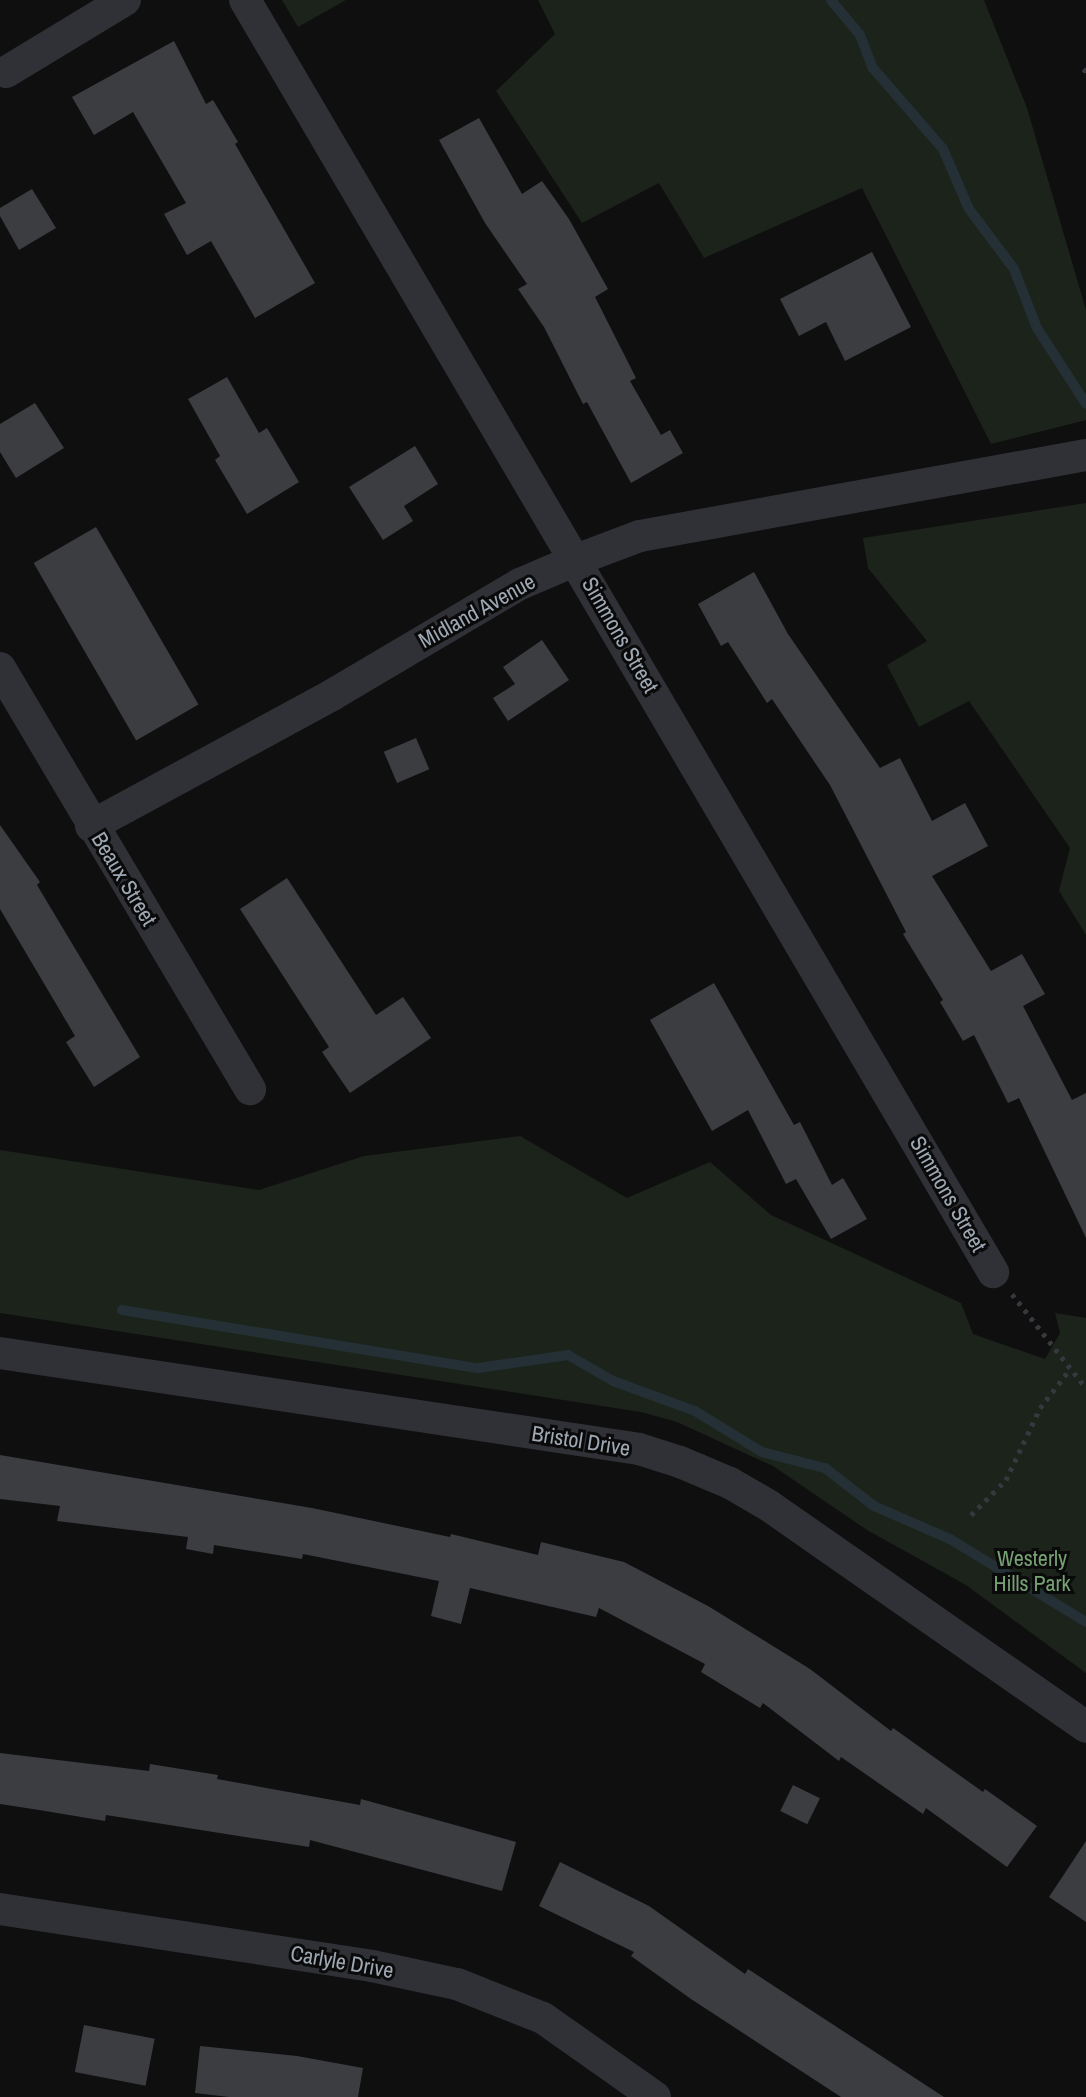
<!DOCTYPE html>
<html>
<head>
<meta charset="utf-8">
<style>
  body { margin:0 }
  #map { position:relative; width:1086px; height:2097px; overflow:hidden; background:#0f0f10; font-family:"Archivo Narrow",sans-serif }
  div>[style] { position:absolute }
  .green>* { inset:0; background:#1b231b }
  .stream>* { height:10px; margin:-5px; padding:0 5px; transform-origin:5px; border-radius:5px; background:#243035 }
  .building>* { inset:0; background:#3b3d41; transform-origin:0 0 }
  .path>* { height:5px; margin-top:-2.5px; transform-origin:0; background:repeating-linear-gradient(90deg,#35393d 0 4px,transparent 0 10px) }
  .minor>* { height:32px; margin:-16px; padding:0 16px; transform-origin:16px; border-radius:16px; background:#2f3136 }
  span { translate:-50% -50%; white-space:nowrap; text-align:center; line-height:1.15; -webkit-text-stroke:6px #0a0a0b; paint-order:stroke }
  .street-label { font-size:22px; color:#9ea8b3 }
  .park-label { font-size:22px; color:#77a073 }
</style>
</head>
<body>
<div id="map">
  <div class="green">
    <div style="clip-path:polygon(282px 0,346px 0,298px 27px)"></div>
    <div style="clip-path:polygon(538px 0,984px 0,1027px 108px,1086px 310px,1086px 420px,991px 444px,862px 188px,704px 258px,659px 183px,582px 223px,496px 91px,555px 34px)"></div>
    <div style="clip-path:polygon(1086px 503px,1086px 935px,1059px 891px,1070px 848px,969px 701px,919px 727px,887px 665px,927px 641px,868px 568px,863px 538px)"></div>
    <div style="clip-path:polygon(520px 1136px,627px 1198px,710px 1162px,771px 1215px,961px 1303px,973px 1334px,1045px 1359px,1060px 1333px,1055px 1313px,1086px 1318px,1086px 1673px,966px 1585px,867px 1530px,773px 1466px,677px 1422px,641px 1412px,0 1313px,0 1150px,259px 1190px,364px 1156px)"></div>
  </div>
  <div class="stream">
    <div style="left:831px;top:0;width:45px;rotate:50.4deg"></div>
    <div style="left:860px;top:35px;width:34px;rotate:69deg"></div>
    <div style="left:872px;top:67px;width:108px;rotate:49.1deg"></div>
    <div style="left:943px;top:149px;width:65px;rotate:66.6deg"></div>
    <div style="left:969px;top:209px;width:75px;rotate:53.1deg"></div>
    <div style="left:1014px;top:269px;width:63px;rotate:68.7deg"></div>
    <div style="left:1037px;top:328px;width:90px;rotate:57.2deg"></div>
    <div style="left:122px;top:1310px;width:361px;rotate:9.3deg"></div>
    <div style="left:478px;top:1368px;width:91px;rotate:-8.2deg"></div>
    <div style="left:568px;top:1355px;width:52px;rotate:30deg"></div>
    <div style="left:613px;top:1381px;width:87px;rotate:20.1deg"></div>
    <div style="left:695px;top:1411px;width:79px;rotate:31.5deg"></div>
    <div style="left:762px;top:1452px;width:65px;rotate:14.3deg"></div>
    <div style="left:825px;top:1468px;width:62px;rotate:37.8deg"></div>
    <div style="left:874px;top:1506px;width:83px;rotate:23.5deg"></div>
    <div style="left:950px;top:1539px;width:159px;rotate:31.4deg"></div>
  </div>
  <div class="building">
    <div style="clip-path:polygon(174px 41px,206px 104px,213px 100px,238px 142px,235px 144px,315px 283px,255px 318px,211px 241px,187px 255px,164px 214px,186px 203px,133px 112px,94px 135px,72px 97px)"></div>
    <div style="clip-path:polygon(479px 118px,522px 194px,542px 181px,569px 219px,608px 289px,595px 297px,636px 378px,630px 381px,661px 435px,670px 430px,683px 453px,631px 483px,587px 402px,583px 404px,544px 327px,518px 289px,527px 284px,485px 223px,439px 140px)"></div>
    <div style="clip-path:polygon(32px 189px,56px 228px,19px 250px,0 216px,0 208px)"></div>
    <div style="clip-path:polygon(872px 252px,911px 327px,845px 361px,826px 322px,799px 336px,780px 299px)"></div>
    <div style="clip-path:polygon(227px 377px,259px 433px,267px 428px,299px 482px,247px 514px,215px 460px,220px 456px,188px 399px)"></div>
    <div style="clip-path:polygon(35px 403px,64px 448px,16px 478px,0 452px,0 424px)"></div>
    <div style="clip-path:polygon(415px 446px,438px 484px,404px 506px,413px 521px,383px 540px,349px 487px)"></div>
    <div style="left:96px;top:527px;width:205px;height:72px;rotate:60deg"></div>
    <div style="clip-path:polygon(754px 572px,788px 634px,880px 768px,900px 758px,932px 821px,965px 803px,988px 846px,932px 876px,991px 971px,1022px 954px,1045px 994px,1023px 1006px,1072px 1100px,1086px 1093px,1086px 1238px,1019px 1098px,1008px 1103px,974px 1035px,963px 1041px,940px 1002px,943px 1000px,903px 934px,906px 932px,830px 785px,772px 699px,767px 703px,728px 642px,721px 646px,698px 604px)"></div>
    <div style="clip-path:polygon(542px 640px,569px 680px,508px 721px,493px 698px,515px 684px,503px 667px)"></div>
    <div style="left:416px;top:738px;width:34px;height:35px;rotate:67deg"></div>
    <div style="clip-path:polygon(0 825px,40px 882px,37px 885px,140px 1057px,94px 1087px,66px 1042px,75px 1036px,0 909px)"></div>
    <div style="clip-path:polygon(287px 878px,376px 1015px,403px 997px,431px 1038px,350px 1093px,322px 1052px,329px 1047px,240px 909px)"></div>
    <div style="clip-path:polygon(714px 983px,794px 1125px,800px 1122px,832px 1185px,843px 1178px,867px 1219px,831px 1239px,796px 1179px,786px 1184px,748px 1110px,712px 1131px,650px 1020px)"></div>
    <div style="clip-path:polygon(0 1455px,312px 1508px,450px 1537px,451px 1534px,538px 1555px,541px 1542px,624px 1562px,708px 1606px,810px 1669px,891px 1731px,893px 1728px,983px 1792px,985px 1789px,1037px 1826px,1007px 1867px,926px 1808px,923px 1814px,841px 1757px,839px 1761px,763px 1703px,760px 1708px,701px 1672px,705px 1664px,599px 1608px,596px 1617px,470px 1588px,461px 1624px,431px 1616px,439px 1581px,303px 1554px,302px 1559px,214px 1545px,213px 1554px,186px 1549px,188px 1537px,57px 1521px,60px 1506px,0 1499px)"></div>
    <div style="clip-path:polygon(0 1753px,149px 1771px,150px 1764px,218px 1775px,217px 1779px,360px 1805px,361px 1799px,516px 1842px,502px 1891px,310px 1840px,309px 1847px,106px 1815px,105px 1821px,39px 1810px,0 1804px)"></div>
    <div style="left:793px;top:1785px;width:30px;height:29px;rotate:26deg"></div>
    <div style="clip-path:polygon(1086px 1841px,1086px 1922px,1049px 1897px)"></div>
    <div style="clip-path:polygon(560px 1862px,649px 1906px,745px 1974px,748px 1969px,944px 2097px,841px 2097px,691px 1999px,631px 1956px,634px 1952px,539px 1906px)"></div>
    <div style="left:84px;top:2025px;width:72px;height:48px;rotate:11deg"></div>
    <div style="clip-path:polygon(200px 2046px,297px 2056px,363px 2068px,358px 2097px,229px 2097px,195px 2093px)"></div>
  </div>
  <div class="path">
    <div style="left:1083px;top:69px;width:4px;rotate:34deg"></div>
    <div style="left:1012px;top:1294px;width:120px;rotate:51.8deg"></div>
    <div style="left:971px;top:1515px;width:49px;rotate:-45deg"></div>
    <div style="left:1006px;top:1480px;width:80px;rotate:-64.7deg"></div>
    <div style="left:1040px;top:1408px;width:49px;rotate:-52.4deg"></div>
  </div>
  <div class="minor">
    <div style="left:245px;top:0;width:1476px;rotate:59.54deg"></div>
    <div style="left:6px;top:72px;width:139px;rotate:-31.2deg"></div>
    <div style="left:0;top:668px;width:490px;rotate:59.3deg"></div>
    <div style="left:91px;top:826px;width:274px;rotate:-28.5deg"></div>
    <div style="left:332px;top:695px;width:218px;rotate:-30.6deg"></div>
    <div style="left:520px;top:584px;width:61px;rotate:-23.2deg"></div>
    <div style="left:576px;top:560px;width:68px;rotate:-20.6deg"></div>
    <div style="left:640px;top:536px;width:453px;rotate:-10.3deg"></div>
    <div style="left:0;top:1353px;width:646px;rotate:8.54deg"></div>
    <div style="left:639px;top:1449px;width:43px;rotate:17.6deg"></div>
    <div style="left:680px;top:1462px;width:54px;rotate:22.8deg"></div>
    <div style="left:730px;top:1483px;width:44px;rotate:30.1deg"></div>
    <div style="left:768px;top:1505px;width:388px;rotate:34.9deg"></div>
    <div style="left:0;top:1909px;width:376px;rotate:8.7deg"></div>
    <div style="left:372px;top:1966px;width:87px;rotate:12deg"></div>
    <div style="left:457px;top:1984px;width:92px;rotate:21.6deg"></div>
    <div style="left:543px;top:2018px;width:137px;rotate:35.2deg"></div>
  </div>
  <div class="street-label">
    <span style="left:477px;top:611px;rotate:-29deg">Midland Avenue</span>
    <span style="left:620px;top:635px;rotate:60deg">Simmons Street</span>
    <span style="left:124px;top:879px;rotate:59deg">Beaux Street</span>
    <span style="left:948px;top:1194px;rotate:60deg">Simmons Street</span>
    <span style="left:581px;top:1441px;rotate:9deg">Bristol Drive</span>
    <span style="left:342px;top:1962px;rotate:10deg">Carlyle Drive</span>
  </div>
  <div class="park-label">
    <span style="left:1032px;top:1571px">Westerly<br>Hills Park</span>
  </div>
</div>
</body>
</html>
